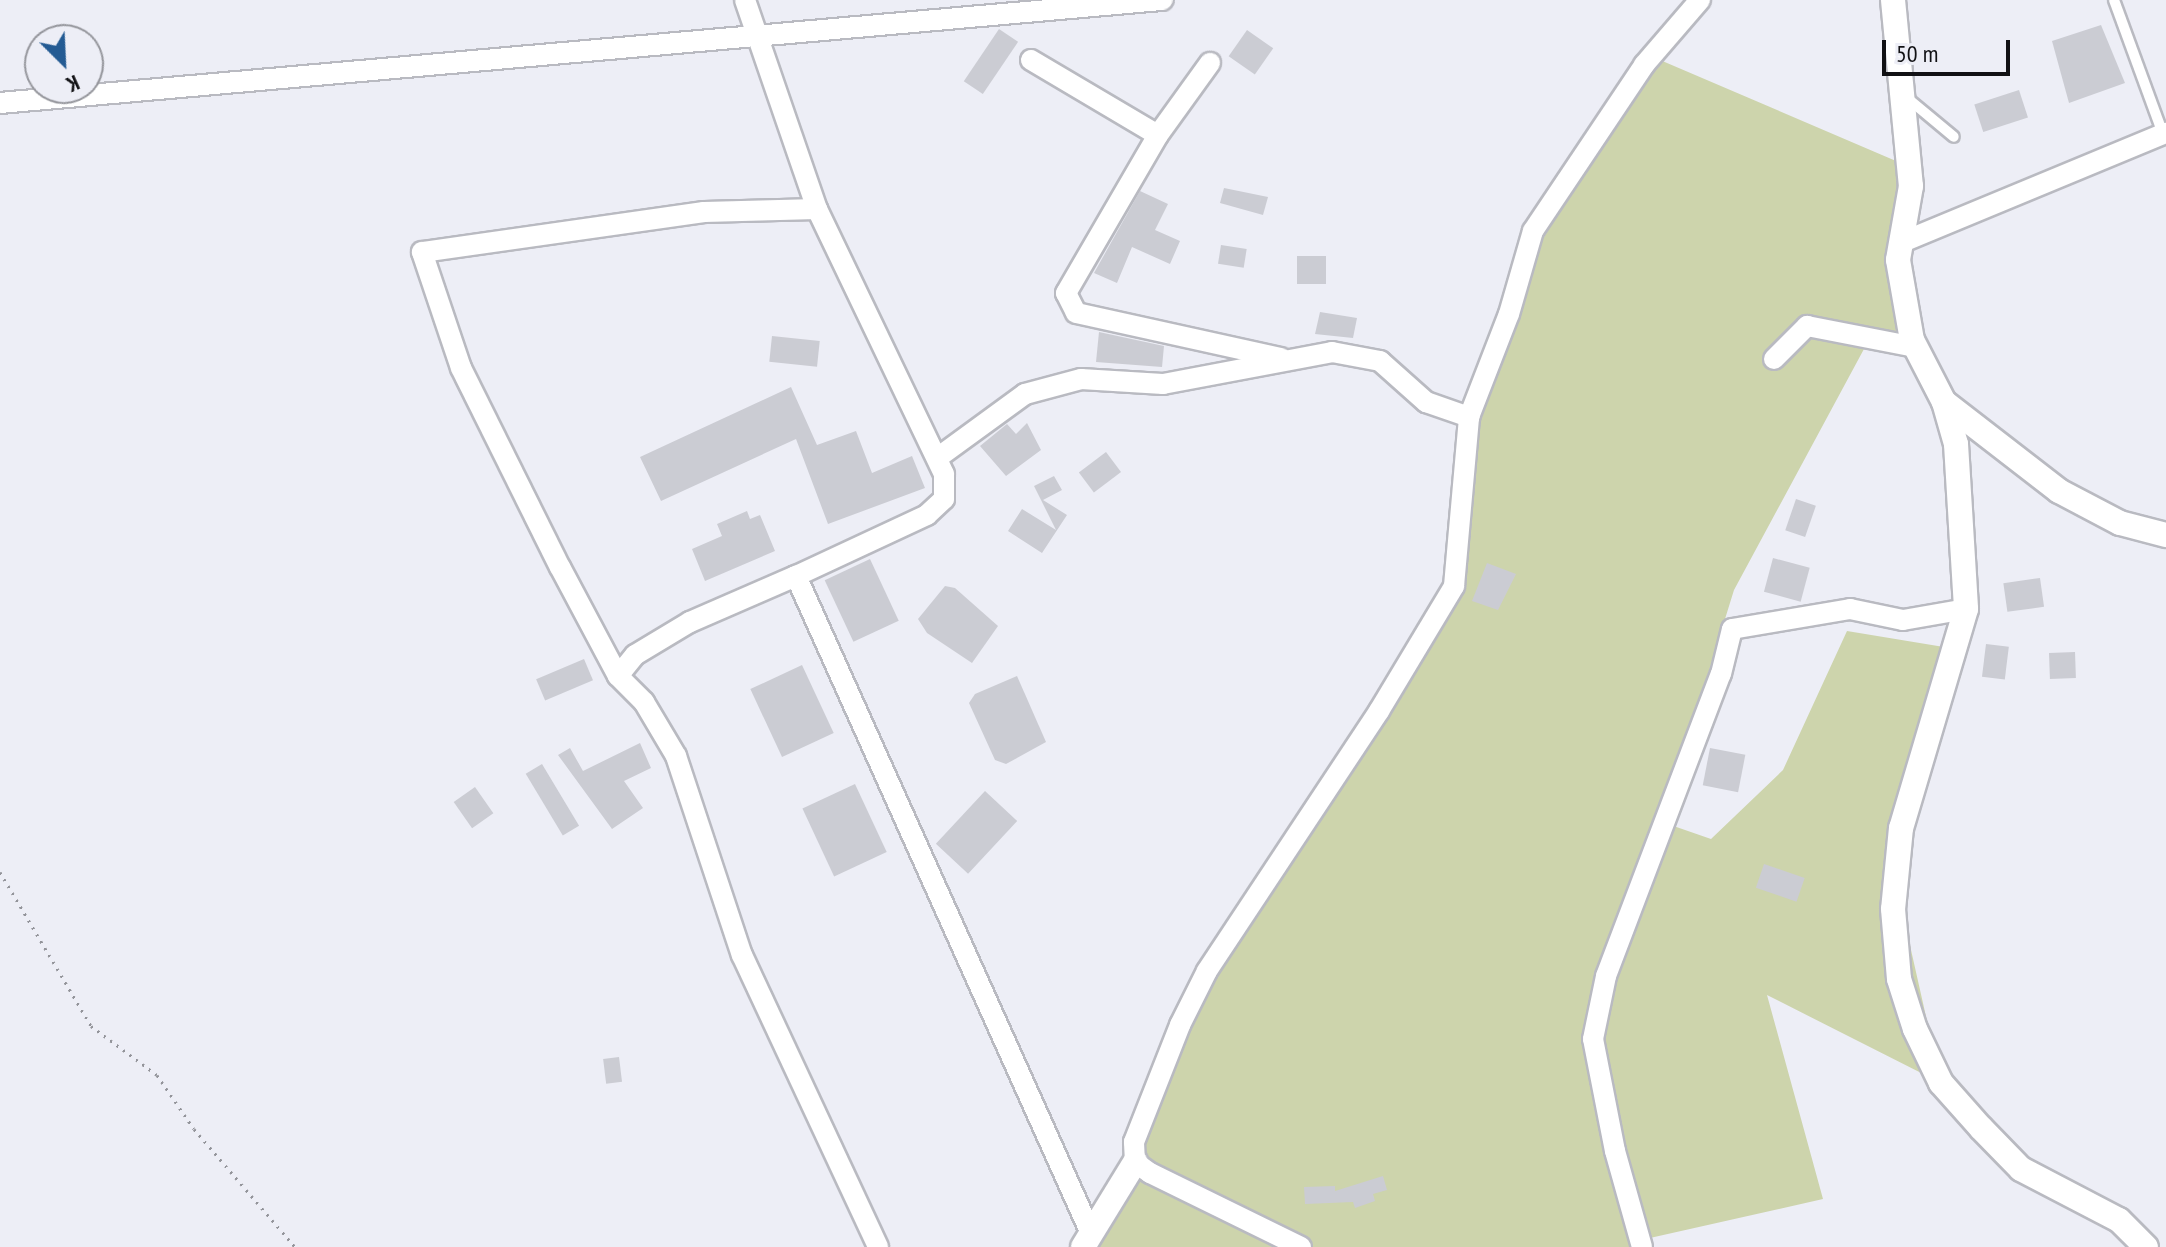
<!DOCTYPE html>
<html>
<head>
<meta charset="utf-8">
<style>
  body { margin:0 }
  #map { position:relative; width:2166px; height:1247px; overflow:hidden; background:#edeef6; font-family:"PT Sans Narrow",sans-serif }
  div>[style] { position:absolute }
  .green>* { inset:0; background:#cdd4ac }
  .building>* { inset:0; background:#cbccd3; transform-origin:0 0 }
  .path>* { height:3px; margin-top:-1.5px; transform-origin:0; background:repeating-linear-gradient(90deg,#93949a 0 2px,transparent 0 8px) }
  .roads { filter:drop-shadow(2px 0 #b9bac1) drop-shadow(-2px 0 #b9bac1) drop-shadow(0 2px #b9bac1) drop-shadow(0 -2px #b9bac1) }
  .service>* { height:10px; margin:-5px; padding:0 5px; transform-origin:5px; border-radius:5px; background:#fff }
  .minor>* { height:20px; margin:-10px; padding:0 10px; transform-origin:10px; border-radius:10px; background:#fff }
  .tertiary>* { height:24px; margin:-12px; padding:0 12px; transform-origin:12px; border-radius:12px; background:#fff }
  span { translate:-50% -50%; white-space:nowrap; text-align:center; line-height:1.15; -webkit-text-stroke:7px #edeef6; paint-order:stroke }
  .north { position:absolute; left:24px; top:24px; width:80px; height:80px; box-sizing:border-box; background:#edeef6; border:2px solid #95969c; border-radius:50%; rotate:156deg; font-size:22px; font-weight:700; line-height:32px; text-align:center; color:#111114 }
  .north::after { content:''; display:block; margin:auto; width:28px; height:36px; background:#245b93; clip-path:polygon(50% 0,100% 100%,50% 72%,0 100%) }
  .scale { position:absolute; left:1882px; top:40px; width:128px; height:36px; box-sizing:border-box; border:4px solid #111114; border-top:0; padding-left:10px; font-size:24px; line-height:28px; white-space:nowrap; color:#111114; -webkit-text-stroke:6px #edeef6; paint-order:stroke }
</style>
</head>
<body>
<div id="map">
  <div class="green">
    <div style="clip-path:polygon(1653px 57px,1910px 167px,1912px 340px,1871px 336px,1734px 590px,1662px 822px,1711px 839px,1783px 770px,1847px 631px,1956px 649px,1893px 870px,1941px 1083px,1767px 995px,1823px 1199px,1641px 1240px,1640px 1247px,1099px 1247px,1199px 1005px,1444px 599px,1469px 417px,1544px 237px)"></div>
  </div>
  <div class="building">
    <div style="clip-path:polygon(2101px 25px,2125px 83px,2069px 103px,2052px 41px)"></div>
    <div style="left:999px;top:29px;width:23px;height:63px;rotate:34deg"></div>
    <div style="left:1247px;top:30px;width:32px;height:32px;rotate:35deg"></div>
    <div style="left:2019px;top:90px;width:29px;height:47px;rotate:72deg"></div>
    <div style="clip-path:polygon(1224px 188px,1268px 197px,1263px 215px,1220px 203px)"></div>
    <div style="clip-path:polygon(1140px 191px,1168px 204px,1155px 230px,1180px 241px,1170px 264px,1132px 247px,1117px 283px,1094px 273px)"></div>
    <div style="left:1221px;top:245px;width:26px;height:19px;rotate:9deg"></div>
    <div style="left:1297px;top:256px;width:29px;height:28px"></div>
    <div style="clip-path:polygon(1320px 312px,1357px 318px,1353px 338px,1315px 334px)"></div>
    <div style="clip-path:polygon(1099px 332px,1164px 346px,1162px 367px,1096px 362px)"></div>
    <div style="left:772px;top:336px;width:48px;height:26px;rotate:6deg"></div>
    <div style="clip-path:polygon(791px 387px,817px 445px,856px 431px,872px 473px,912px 456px,925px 488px,828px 524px,796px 439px,661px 501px,640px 457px)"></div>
    <div style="clip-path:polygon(1027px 423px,1041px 450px,1006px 476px,980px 446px,1007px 424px,1016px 434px)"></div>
    <div style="left:1106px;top:452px;width:25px;height:34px;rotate:53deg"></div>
    <div style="clip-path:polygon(1054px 476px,1062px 490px,1043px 500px,1067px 515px,1042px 553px,1008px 531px,1022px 509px,1056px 530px,1034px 486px)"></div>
    <div style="left:1796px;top:499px;width:21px;height:33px;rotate:19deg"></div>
    <div style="clip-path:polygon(747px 511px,750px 519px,760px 515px,775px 551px,705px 581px,692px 549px,722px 536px,717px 524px)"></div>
    <div style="left:1773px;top:558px;width:38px;height:35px;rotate:15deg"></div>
    <div style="left:870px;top:559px;width:68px;height:50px;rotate:65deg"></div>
    <div style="clip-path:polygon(1487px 563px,1516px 574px,1498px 610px,1472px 601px)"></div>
    <div style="left:2040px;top:578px;width:29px;height:37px;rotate:82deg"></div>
    <div style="clip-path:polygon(945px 586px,955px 588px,998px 626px,972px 663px,927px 633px,918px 619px)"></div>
    <div style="left:1986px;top:644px;width:23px;height:33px;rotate:7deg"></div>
    <div style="left:2075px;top:652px;width:26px;height:26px;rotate:88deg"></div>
    <div style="left:584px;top:659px;width:23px;height:52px;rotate:67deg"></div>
    <div style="left:802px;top:665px;width:75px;height:57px;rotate:65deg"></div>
    <div style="clip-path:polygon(1017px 676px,1046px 742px,1006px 764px,995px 760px,969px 703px,975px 694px)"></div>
    <div style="clip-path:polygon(640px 743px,651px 768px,624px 781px,643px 808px,612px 829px,558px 755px,570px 748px,583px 771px)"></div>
    <div style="left:1710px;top:748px;width:36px;height:38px;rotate:11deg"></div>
    <div style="left:542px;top:764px;width:72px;height:19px;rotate:59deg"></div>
    <div style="left:855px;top:784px;width:75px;height:58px;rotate:65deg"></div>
    <div style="left:475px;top:787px;width:32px;height:26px;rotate:55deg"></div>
    <div style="left:985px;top:791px;width:44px;height:72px;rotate:43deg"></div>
    <div style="left:1764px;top:864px;width:43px;height:25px;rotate:19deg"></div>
    <div style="left:619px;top:1057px;width:25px;height:16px;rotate:83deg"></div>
    <div style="clip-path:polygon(1383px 1176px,1387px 1190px,1373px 1194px,1375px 1201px,1355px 1208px,1353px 1202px,1305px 1204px,1304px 1187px,1335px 1186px,1335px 1191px)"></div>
  </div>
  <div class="path">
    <div style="left:0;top:872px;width:179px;rotate:59.4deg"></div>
    <div style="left:91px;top:1026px;width:82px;rotate:36.6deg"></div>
    <div style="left:157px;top:1075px;width:65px;rotate:55.6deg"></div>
    <div style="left:194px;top:1129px;width:155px;rotate:49.4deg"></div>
  </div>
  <div class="roads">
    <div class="service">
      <div style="left:2114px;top:0;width:143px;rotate:69.9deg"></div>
      <div style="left:1906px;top:97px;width:62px;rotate:39.8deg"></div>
    </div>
    <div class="minor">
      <div style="left:745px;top:0;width:221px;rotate:71deg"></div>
      <div style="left:817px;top:209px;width:294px;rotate:64.4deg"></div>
      <div style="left:944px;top:474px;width:25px;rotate:90deg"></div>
      <div style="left:944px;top:499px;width:23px;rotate:137deg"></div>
      <div style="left:927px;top:515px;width:145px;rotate:155deg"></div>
      <div style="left:796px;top:576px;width:718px;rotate:65.83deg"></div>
      <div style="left:1031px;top:60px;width:147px;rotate:30.6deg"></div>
      <div style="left:1158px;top:135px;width:183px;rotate:120.2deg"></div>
      <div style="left:1066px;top:293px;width:22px;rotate:63deg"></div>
      <div style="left:1076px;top:313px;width:210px;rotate:12.4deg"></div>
      <div style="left:0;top:103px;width:1167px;rotate:-5.07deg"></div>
      <div style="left:1158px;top:135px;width:89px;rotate:-54.2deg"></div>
      <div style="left:817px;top:209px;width:113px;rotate:178.5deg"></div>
      <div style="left:704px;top:212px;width:285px;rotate:171.9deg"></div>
      <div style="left:422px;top:252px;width:122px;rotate:71.4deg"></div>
      <div style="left:461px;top:368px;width:222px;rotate:63.6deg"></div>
      <div style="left:560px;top:567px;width:123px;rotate:62deg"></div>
      <div style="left:618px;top:676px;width:37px;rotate:45deg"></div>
      <div style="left:644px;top:702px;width:63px;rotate:59.3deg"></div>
      <div style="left:676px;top:756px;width:210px;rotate:71.7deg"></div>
      <div style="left:742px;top:955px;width:322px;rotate:65deg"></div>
      <div style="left:1900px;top:243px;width:288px;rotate:-22.5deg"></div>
      <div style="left:1774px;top:359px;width:47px;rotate:-45deg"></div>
      <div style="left:1807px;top:326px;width:110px;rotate:11deg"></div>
      <div style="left:940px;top:456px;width:105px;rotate:-36.1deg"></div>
      <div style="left:1025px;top:394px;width:58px;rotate:-15deg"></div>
      <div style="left:1081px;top:379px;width:82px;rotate:3.5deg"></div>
      <div style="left:1163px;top:384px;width:172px;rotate:-10.7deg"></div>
      <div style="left:1332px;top:352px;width:49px;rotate:10.6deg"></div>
      <div style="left:1380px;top:361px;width:62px;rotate:41.7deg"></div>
      <div style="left:1426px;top:402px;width:46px;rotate:19.2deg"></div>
      <div style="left:618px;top:676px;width:27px;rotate:-51deg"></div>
      <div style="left:635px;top:655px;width:64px;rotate:-31deg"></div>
      <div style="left:690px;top:622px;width:116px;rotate:-23.5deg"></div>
      <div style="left:1301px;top:1247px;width:168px;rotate:-153.9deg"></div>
      <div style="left:1150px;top:1173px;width:19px;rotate:-144deg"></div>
      <div style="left:1135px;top:1162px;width:20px;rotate:-93deg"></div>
      <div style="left:1134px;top:1142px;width:126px;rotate:-68.5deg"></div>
      <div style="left:1180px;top:1025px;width:60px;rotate:-63.4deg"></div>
      <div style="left:1207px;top:971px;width:312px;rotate:-56.5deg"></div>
      <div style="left:1379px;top:711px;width:146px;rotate:-59deg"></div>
      <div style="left:1454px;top:586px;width:170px;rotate:-84.9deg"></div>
      <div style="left:1469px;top:417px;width:110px;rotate:-68.8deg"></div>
      <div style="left:1509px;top:314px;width:86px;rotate:-73.9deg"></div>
      <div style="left:1533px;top:231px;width:200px;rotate:-56.2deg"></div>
      <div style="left:1644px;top:65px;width:86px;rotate:-49.3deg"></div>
      <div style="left:1642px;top:1247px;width:100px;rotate:-105.7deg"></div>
      <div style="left:1615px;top:1151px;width:114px;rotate:-101.1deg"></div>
      <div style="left:1593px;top:1039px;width:64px;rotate:-78.3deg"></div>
      <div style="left:1606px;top:976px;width:323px;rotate:-69.2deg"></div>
      <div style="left:1721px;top:674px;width:46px;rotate:-76.3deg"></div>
      <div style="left:1732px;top:629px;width:120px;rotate:-9.6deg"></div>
      <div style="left:1850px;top:609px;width:54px;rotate:11.7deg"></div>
      <div style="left:1903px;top:620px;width:64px;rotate:-9.9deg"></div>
    </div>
    <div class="tertiary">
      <div style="left:1893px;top:0;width:187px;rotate:84.5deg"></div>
      <div style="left:1911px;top:186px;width:75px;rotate:100deg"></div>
      <div style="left:1898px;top:260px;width:81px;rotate:80.1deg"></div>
      <div style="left:1912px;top:340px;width:70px;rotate:62.7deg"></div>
      <div style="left:1944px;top:402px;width:44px;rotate:74.1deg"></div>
      <div style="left:1956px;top:444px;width:165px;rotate:86.5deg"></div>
      <div style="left:1966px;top:609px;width:228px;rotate:106.5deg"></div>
      <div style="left:1901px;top:828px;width:81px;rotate:95.6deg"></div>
      <div style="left:1893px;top:909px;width:70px;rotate:85.1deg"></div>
      <div style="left:1899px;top:979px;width:52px;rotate:72.3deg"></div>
      <div style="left:1915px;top:1029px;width:60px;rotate:64.3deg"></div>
      <div style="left:1941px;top:1083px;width:60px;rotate:48.4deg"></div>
      <div style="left:1981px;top:1128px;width:57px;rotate:45.7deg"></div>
      <div style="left:2021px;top:1169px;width:110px;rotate:27.5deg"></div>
      <div style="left:2119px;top:1220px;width:38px;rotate:45deg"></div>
      <div style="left:1944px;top:402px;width:145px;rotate:37.7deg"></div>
      <div style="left:2059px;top:491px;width:69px;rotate:27.7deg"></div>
      <div style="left:2120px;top:523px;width:48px;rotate:14.6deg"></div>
      <div style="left:1083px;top:1247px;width:100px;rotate:-58.5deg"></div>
    </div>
  </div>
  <div class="north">K</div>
  <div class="scale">50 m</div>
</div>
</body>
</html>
